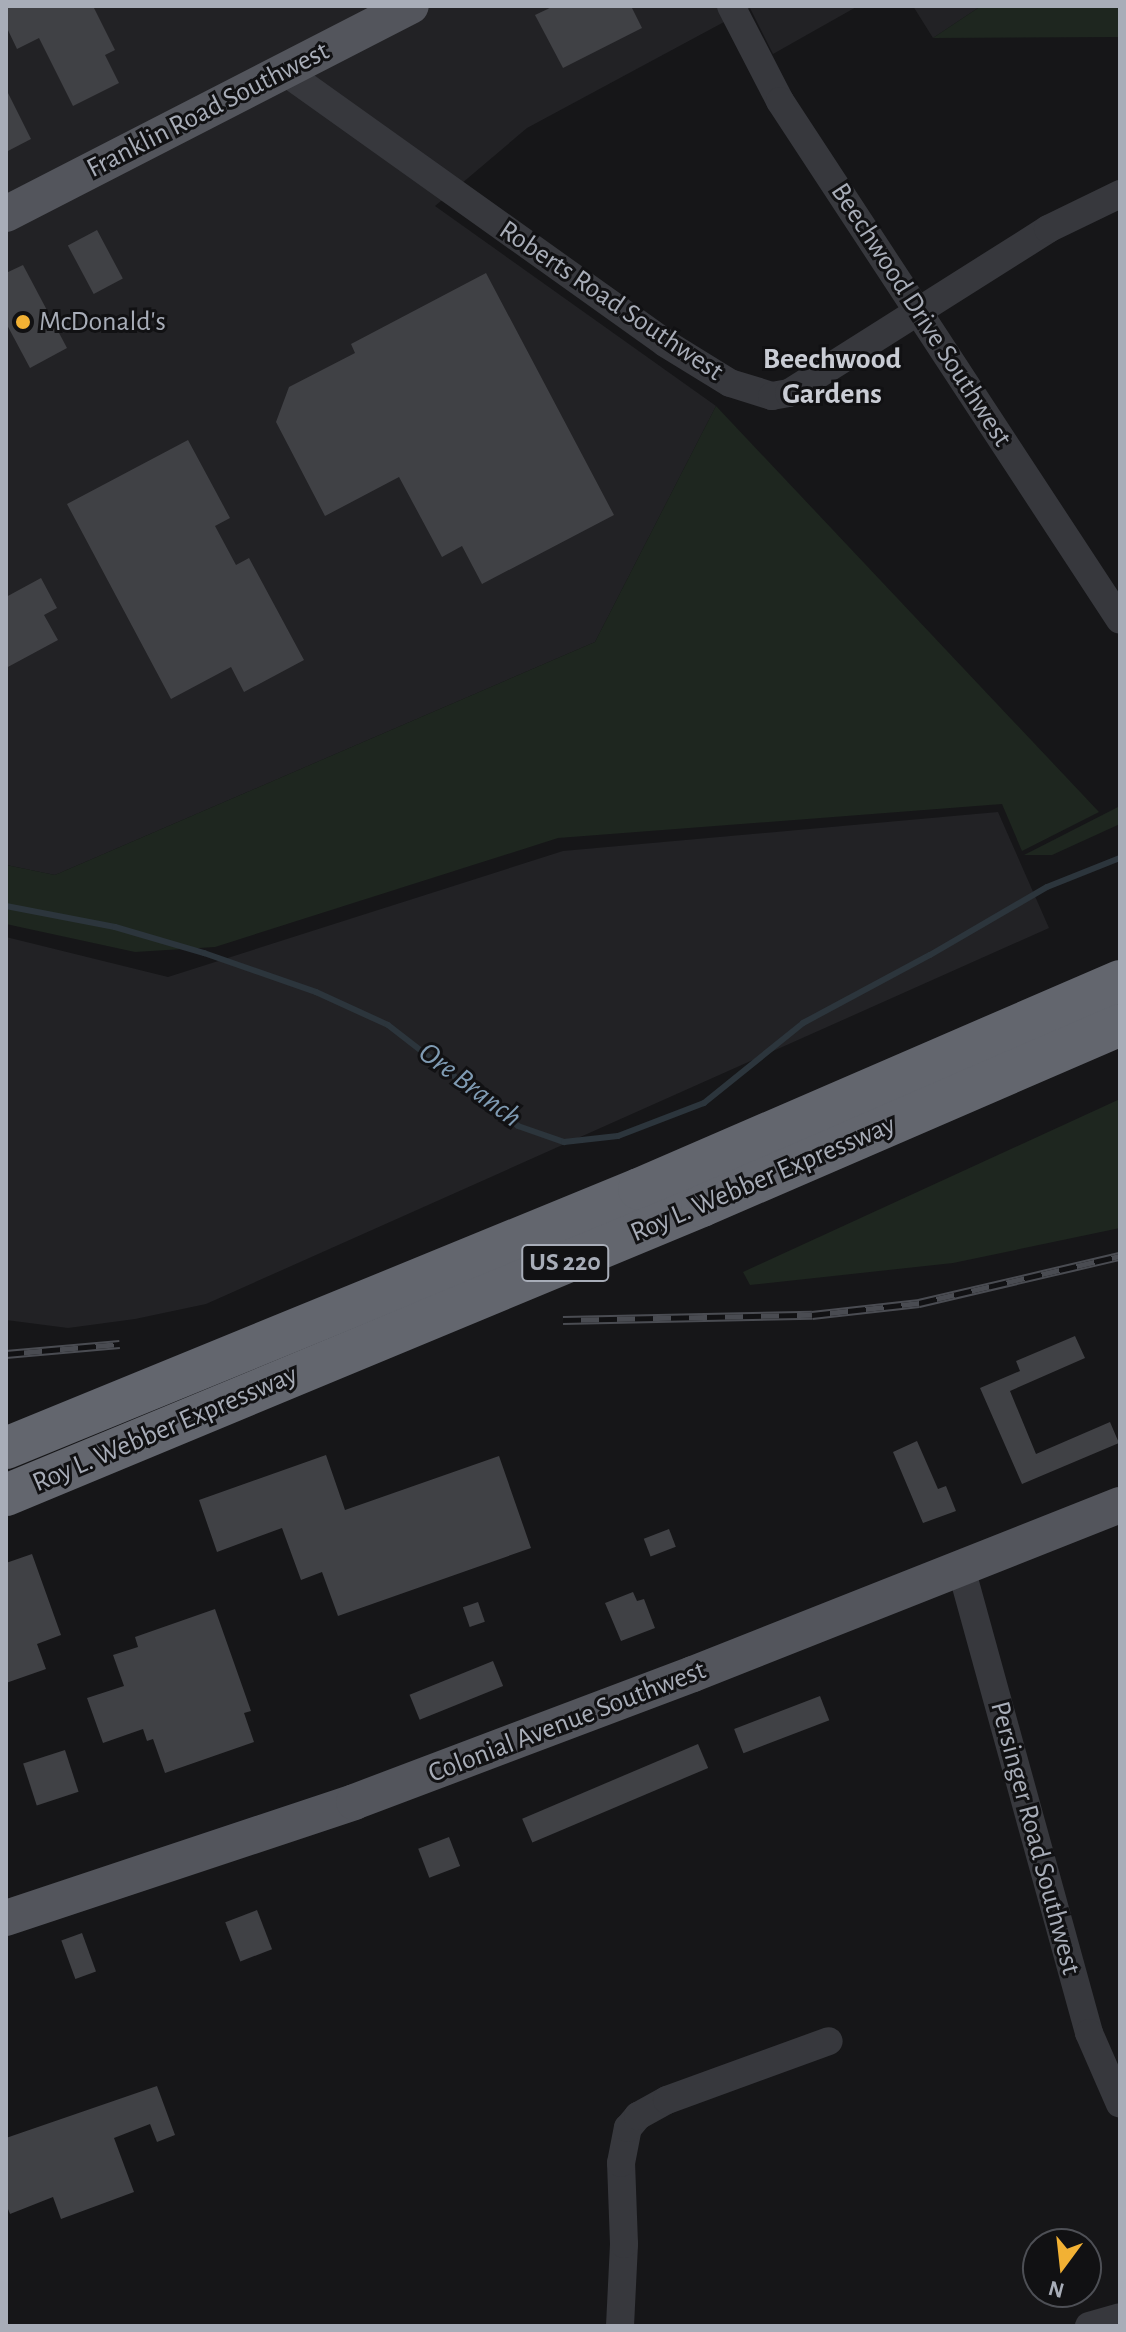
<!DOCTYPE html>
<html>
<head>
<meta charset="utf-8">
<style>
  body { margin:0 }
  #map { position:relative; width:1126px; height:2332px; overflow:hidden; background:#161618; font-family:"Alegreya Sans",sans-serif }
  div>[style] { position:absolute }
  .built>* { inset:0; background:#222225 }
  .green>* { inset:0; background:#1e261f }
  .stream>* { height:6px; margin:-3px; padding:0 3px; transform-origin:3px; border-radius:3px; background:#2c353c }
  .building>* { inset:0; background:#404145; transform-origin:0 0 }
  .minor>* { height:28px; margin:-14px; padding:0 14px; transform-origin:14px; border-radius:14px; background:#37383d }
  .major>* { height:36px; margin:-18px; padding:0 18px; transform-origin:18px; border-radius:18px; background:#53555c }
  .highway>* { height:42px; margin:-21px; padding:0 21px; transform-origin:21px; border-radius:21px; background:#63666e }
  .rail>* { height:9px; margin-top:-4.5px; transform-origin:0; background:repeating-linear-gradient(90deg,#111113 0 18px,#4a4c52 0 36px); box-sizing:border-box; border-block:2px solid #4a4c52 }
  .dots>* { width:22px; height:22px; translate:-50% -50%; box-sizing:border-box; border:4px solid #111113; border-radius:50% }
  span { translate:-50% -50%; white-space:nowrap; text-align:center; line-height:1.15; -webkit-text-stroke:6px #111113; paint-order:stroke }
  .shield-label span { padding:2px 6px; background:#111113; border:2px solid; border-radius:6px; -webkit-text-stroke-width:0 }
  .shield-label { font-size:26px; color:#a8adb8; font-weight:700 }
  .street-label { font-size:28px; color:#a8adb8 }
  .poi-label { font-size:28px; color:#a8adb8 }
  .left { translate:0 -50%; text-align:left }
  .neighbourhood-label { font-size:30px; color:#c9ccd4; font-weight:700 }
  .water-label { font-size:30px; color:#7f9bb3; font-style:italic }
  .frame { position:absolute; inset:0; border:8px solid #a8adb8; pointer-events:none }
  .north { position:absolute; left:1022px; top:2228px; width:80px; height:80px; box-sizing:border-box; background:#111113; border:2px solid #4d4f55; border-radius:50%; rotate:195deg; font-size:22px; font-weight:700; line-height:32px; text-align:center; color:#a8adb8 }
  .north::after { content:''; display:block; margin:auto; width:28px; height:36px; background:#f2b134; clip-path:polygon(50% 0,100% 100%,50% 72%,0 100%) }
</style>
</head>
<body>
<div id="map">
  <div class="built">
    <div style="clip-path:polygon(6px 6px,858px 6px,773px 54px,750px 8px,527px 128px,435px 206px,716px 406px,595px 642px,55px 875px,6px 865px)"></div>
    <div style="clip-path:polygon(913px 6px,981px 6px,933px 38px)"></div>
    <div style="clip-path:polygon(998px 812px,1049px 928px,206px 1304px,135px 1319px,68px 1328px,6px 1320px,6px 937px,168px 977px,563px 851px)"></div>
  </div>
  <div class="green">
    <div style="clip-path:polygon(981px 6px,1120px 6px,1120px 37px,933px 38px)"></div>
    <div style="clip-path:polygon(716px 406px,1099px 812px,1022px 851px,1002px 804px,558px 838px,215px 947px,135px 952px,6px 924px,6px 865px,55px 875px,595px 642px)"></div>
    <div style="clip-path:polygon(1120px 806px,1120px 824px,1052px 855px,1024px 855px)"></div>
    <div style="clip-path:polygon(1120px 1099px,1120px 1228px,953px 1263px,750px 1285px,743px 1272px)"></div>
  </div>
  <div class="stream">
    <div style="left:6px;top:906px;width:111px;rotate:10.9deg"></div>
    <div style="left:115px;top:927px;width:93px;rotate:16.3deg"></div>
    <div style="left:204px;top:953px;width:119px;rotate:19.2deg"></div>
    <div style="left:316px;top:992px;width:79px;rotate:24.6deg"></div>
    <div style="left:388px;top:1025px;width:165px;rotate:37.8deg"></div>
    <div style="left:518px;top:1126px;width:49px;rotate:19.2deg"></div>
    <div style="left:564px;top:1142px;width:54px;rotate:-6.3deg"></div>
    <div style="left:618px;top:1136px;width:92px;rotate:-21deg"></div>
    <div style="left:704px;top:1103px;width:127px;rotate:-38.9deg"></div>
    <div style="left:803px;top:1023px;width:144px;rotate:-28.2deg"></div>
    <div style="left:930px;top:955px;width:135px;rotate:-30.2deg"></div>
    <div style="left:1047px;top:887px;width:79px;rotate:-21.7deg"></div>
  </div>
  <div class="building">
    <div style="clip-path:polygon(6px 6px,93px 6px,115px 50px,105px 55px,119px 83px,73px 106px,39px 38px,17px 49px,6px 26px)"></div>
    <div style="clip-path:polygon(554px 6px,631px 6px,642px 28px,563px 68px,535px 15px)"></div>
    <div style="clip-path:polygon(6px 89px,31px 139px,6px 152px)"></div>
    <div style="left:97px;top:230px;width:55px;height:33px;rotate:62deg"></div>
    <div style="clip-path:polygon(23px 265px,67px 348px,30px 368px,6px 323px,6px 273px)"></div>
    <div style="clip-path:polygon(486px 273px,614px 515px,482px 584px,462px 546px,442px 557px,399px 477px,325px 516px,276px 422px,289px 387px,355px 353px,351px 344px)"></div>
    <div style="clip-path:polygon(188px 440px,230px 518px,215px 526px,236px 565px,249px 558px,304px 660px,244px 692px,231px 667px,171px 699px,67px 504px)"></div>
    <div style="clip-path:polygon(41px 578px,57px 608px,44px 615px,58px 640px,6px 668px,6px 597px)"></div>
    <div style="clip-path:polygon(1075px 1336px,1085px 1358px,1010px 1391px,1036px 1454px,1110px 1422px,1119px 1443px,1022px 1484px,980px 1388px,1020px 1371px,1016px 1361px)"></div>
    <div style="clip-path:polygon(917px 1441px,938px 1489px,946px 1486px,956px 1511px,923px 1523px,893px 1452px)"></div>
    <div style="clip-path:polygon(326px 1455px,345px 1510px,499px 1456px,531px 1548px,338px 1616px,322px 1572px,301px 1580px,282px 1528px,217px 1552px,199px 1500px)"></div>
    <div style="left:669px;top:1529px;width:19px;height:27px;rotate:69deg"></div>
    <div style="clip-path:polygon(32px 1554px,61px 1635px,37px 1644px,46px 1669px,6px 1683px,6px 1563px)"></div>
    <div style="clip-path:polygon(633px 1592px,637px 1601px,644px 1599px,655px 1628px,621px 1641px,605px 1603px)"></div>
    <div style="left:478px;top:1602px;width:21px;height:16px;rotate:71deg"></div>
    <div style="clip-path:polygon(215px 1609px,251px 1711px,244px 1713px,254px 1742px,165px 1773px,153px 1739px,147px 1741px,143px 1729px,103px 1743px,87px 1698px,124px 1686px,113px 1655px,138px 1647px,135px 1637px)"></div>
    <div style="left:493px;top:1661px;width:27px;height:90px;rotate:68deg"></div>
    <div style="left:820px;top:1696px;width:26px;height:92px;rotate:69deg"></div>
    <div style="left:698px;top:1744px;width:26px;height:191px;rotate:67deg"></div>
    <div style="left:65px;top:1750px;width:44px;height:44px;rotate:72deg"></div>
    <div style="left:449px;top:1837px;width:31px;height:33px;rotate:69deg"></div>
    <div style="left:257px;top:1910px;width:42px;height:34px;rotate:69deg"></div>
    <div style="left:82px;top:1933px;width:41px;height:22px;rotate:70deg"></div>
    <div style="clip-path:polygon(157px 2086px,175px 2135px,157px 2142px,150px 2124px,114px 2138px,134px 2192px,61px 2219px,53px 2197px,10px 2214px,6px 2204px,6px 2138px)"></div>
  </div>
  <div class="minor">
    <div style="left:731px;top:6px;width:107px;rotate:62.7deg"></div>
    <div style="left:780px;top:101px;width:620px;rotate:56.77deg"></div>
    <div style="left:284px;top:71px;width:468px;rotate:35.5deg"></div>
    <div style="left:665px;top:343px;width:76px;rotate:31.6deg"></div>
    <div style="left:730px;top:383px;width:44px;rotate:17.2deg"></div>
    <div style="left:772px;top:396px;width:17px;rotate:-10deg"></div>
    <div style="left:789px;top:393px;width:307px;rotate:-32.3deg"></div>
    <div style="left:1048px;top:229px;width:80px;rotate:-25.9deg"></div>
    <div style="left:961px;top:1568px;width:482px;rotate:74.6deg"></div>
    <div style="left:1089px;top:2033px;width:77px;rotate:66.4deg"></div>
    <div style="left:620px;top:2326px;width:82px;rotate:-87.2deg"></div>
    <div style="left:624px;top:2244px;width:81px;rotate:-92.1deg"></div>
    <div style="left:621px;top:2163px;width:36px;rotate:-79deg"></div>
    <div style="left:628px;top:2128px;width:16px;rotate:-50deg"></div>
    <div style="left:638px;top:2116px;width:33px;rotate:-29deg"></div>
    <div style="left:667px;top:2100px;width:172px;rotate:-20deg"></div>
    <div style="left:1089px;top:2326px;width:32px;rotate:-16deg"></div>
  </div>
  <div class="major">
    <div style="left:6px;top:214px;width:455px;rotate:-27.2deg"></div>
    <div style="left:6px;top:1918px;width:367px;rotate:-18.4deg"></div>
    <div style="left:354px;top:1802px;width:362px;rotate:-20.7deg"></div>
    <div style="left:693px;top:1674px;width:459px;rotate:-21.6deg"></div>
  </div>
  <div class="highway">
    <div style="left:6px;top:1448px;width:684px;rotate:-22.25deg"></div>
    <div style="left:639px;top:1189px;width:524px;rotate:-23.39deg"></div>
    <div style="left:6px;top:1495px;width:754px;rotate:-22.55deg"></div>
    <div style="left:702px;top:1206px;width:456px;rotate:-23.4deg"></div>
  </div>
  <div class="rail">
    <div style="left:563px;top:1320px;width:249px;rotate:-1.2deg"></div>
    <div style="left:812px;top:1315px;width:108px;rotate:-6.4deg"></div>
    <div style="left:919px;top:1303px;width:206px;rotate:-13.2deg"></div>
    <div style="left:6px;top:1354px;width:114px;rotate:-5deg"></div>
  </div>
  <div class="dots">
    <div style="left:23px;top:322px;background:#f2b134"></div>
  </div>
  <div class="shield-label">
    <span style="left:565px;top:1263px">US 220</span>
  </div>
  <div class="street-label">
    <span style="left:208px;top:110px;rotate:-27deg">Franklin Road Southwest</span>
    <span style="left:611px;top:301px;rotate:34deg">Roberts Road Southwest</span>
    <span style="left:921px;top:315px;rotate:57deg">Beechwood Drive Southwest</span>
    <span style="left:763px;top:1179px;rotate:-23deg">Roy L. Webber Expressway</span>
    <span style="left:165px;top:1429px;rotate:-23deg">Roy L. Webber Expressway</span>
    <span style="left:567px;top:1722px;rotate:-21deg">Colonial Avenue Southwest</span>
    <span style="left:1035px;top:1838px;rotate:75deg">Persinger Road Southwest</span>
  </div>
  <div class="poi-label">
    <span class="left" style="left:39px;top:322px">McDonald's</span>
  </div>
  <div class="neighbourhood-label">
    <span style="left:832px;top:376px">Beechwood<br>Gardens</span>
  </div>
  <div class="water-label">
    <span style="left:470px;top:1085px;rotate:37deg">Ore Branch</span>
  </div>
  <div class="frame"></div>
  <div class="north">N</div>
</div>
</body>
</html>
